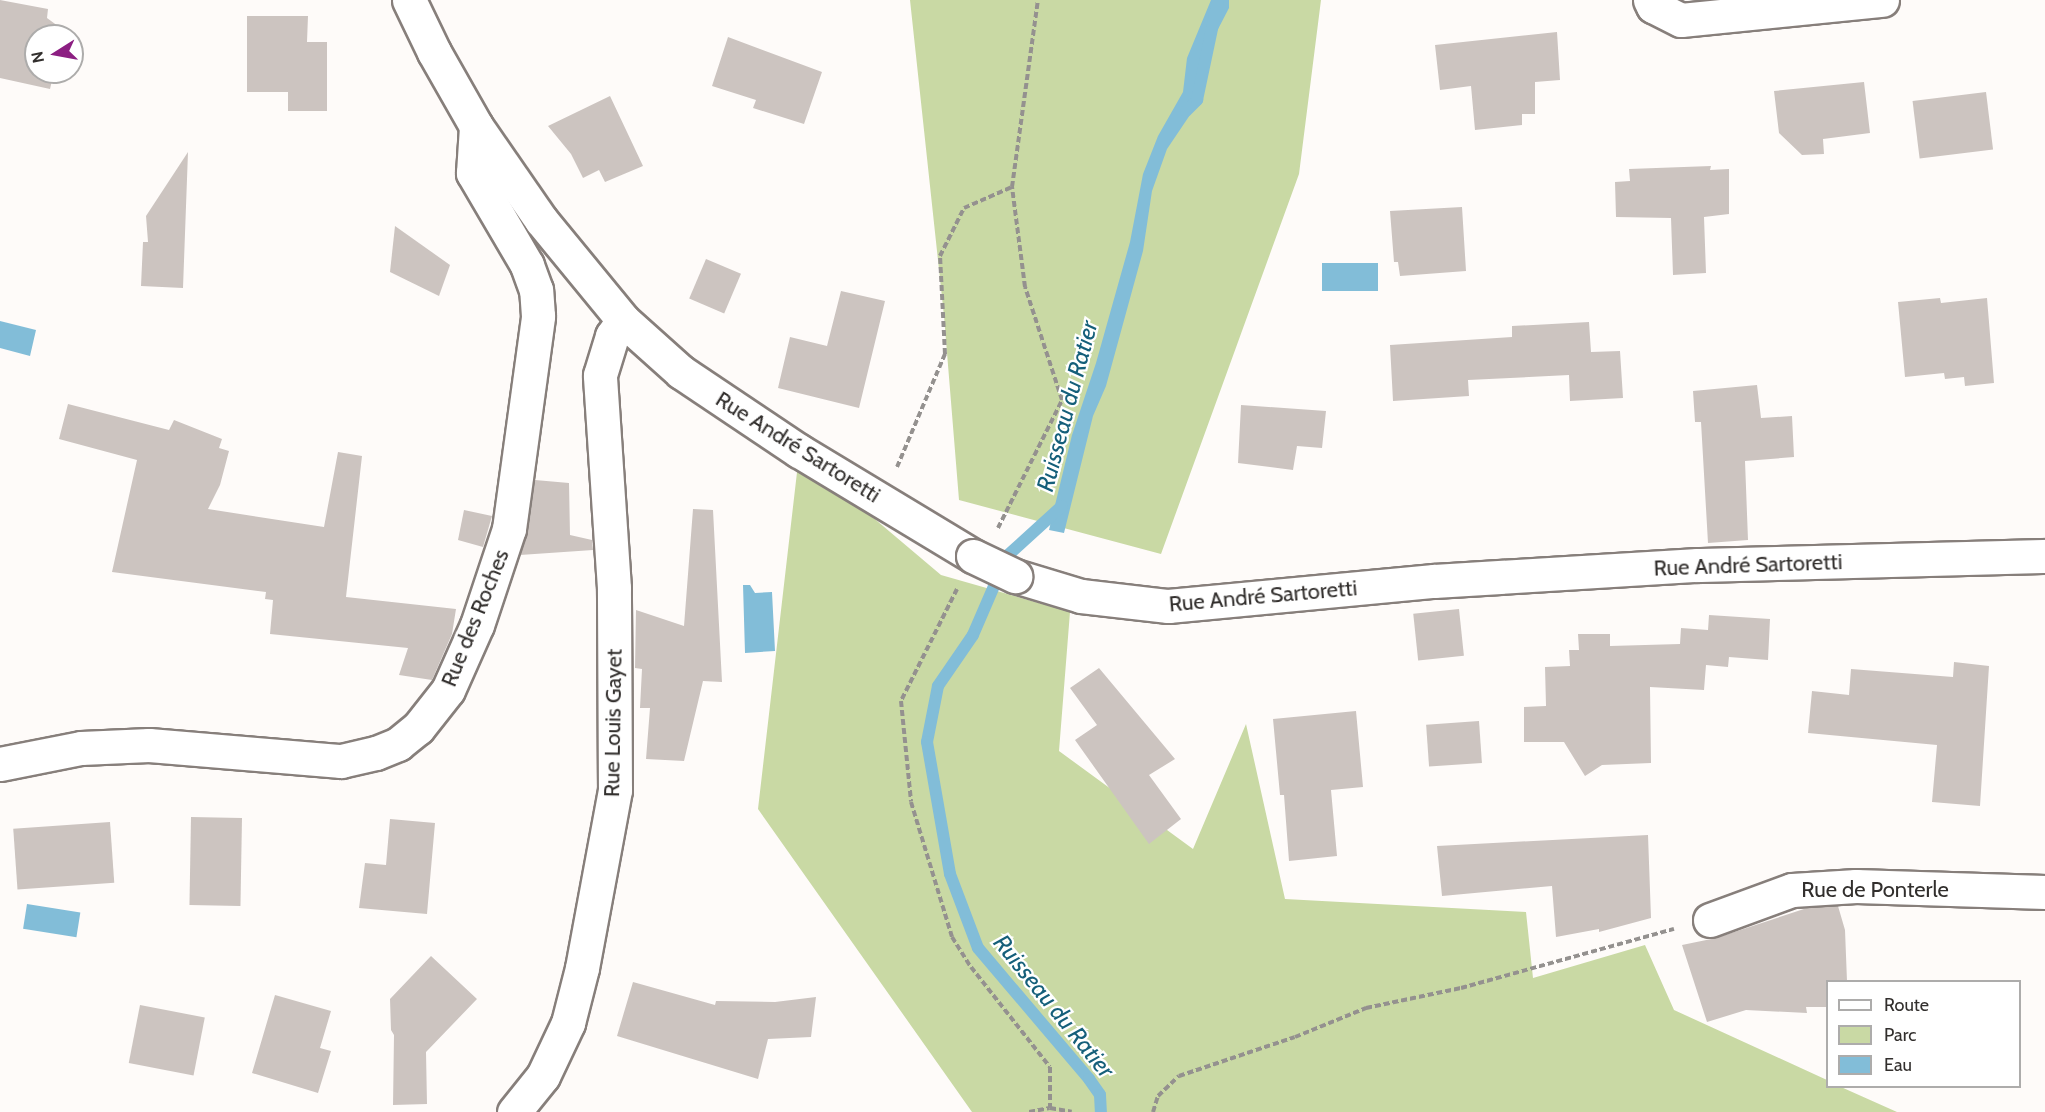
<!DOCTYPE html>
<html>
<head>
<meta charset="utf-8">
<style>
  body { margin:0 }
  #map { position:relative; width:2045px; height:1112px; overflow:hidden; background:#fefbf9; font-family:Cabin,sans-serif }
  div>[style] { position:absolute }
  .green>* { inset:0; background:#c9d9a4 }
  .water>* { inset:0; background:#82bdd8; transform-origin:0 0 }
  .stream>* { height:12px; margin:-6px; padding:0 6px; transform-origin:6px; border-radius:6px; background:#82bdd8 }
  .building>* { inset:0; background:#ccc4c0; transform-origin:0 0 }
  .path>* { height:4px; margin-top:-2px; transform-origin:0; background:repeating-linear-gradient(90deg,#94918f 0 6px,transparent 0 9px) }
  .roads { filter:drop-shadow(2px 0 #877f7b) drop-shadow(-2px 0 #877f7b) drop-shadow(0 2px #877f7b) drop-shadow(0 -2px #877f7b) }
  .minor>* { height:33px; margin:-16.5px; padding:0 16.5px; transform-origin:16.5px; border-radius:16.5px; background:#fff }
  .tertiary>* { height:33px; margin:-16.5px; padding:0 16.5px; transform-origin:16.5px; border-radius:16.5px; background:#fff }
  .bridges { filter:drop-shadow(2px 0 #877f7b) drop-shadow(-2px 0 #877f7b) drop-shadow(0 2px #877f7b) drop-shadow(0 -2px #877f7b) }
  .tertiary-bridge>* { height:33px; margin:-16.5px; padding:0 16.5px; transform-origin:16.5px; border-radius:16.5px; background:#fff }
  span { translate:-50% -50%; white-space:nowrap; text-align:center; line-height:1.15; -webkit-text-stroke:4.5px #fff; paint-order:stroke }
  .street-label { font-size:22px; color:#322f2d }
  .water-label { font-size:24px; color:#155f7a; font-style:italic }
  .legend { position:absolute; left:1826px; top:980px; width:195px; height:108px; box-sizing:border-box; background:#fff; border:2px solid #adacab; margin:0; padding:8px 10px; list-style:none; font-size:18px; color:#322f2d }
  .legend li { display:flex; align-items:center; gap:12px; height:30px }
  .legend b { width:30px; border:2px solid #adacab }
  .north { position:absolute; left:24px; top:24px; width:60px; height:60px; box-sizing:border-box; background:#fff; border:2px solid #adacab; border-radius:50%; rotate:259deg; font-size:16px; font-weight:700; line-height:24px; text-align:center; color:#322f2d }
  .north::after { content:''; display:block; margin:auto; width:21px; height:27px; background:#8c1f82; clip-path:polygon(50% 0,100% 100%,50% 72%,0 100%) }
</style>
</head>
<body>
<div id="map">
  <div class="green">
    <div style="clip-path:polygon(910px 0,1321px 0,1299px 174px,1161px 554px,959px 500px,944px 316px)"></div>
    <div style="clip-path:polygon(799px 455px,941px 575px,1070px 612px,1059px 751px,1193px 849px,1246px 724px,1285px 899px,1526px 912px,1533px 978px,1645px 945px,1674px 1010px,1827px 1080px,1828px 1086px,1841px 1087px,1897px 1112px,972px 1112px,758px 809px)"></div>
  </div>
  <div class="water">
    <div style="clip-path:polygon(1211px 0,1229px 0,1229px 8px,1202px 60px,1194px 109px,1167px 149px,1152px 191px,1143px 251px,1106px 386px,1093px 416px,1064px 533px,1049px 530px,1072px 435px,1096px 363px,1130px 242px,1143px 174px,1158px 136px,1183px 92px,1187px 58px)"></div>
    <div style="left:1322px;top:263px;width:56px;height:28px"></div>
    <div style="clip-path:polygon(0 321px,36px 330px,30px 356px,0 348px)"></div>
    <div style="clip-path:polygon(743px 585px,750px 585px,755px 593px,772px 592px,775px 651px,745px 653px)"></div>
    <div style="left:27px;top:904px;width:54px;height:25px;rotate:9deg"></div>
  </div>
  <div class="stream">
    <div style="left:1186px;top:111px;width:16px;rotate:-45deg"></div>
    <div style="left:1197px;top:100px;width:102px;rotate:-78.1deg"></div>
    <div style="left:1062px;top:506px;width:74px;rotate:137.7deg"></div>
    <div style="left:1007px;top:556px;width:86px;rotate:113.3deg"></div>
    <div style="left:973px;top:635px;width:62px;rotate:124.5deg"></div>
    <div style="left:938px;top:686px;width:57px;rotate:101.1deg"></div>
    <div style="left:927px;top:742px;width:134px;rotate:80.1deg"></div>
    <div style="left:950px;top:874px;width:79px;rotate:69.3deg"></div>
    <div style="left:978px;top:948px;width:172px;rotate:49.7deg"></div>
    <div style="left:1089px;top:1079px;width:19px;rotate:55deg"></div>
    <div style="left:1100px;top:1095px;width:17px;rotate:87deg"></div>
  </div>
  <div class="building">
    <div style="clip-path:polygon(0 0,48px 9px,47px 18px,62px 29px,61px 36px,36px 36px,36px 72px,54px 72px,50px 89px,0 78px)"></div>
    <div style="clip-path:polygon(247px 16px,308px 16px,307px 42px,327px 42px,327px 111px,288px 111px,288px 92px,247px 92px)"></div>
    <div style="clip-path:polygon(1557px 32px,1560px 80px,1535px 82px,1535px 114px,1522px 114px,1522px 125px,1475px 130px,1471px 86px,1440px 90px,1435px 45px)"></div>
    <div style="clip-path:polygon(728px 37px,822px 72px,804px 124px,753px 108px,756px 100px,712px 86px)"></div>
    <div style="clip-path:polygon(1864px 82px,1870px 133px,1823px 139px,1824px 154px,1802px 155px,1779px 133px,1774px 91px)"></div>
    <div style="left:1986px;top:92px;width:58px;height:74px;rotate:83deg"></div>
    <div style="clip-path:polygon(610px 96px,643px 166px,605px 182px,599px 170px,583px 178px,571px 154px,548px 126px)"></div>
    <div style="clip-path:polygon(188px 152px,183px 288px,141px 286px,143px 242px,148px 242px,146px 216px)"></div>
    <div style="clip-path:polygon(1711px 166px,1710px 170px,1729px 169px,1729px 214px,1704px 217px,1706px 273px,1673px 275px,1671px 218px,1616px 217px,1615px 182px,1630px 181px,1629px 169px)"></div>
    <div style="clip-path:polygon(1462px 207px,1466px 271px,1400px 276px,1398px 262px,1394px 262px,1390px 211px)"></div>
    <div style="clip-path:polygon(395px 226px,450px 265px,439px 296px,390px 272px)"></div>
    <div style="left:706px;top:259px;width:38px;height:43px;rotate:23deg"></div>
    <div style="clip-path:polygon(841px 291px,885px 301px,859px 408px,778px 388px,790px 337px,827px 346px)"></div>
    <div style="clip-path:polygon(1940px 298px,1941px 303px,1987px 298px,1994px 383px,1965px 386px,1964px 377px,1945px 379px,1944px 373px,1905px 377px,1898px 302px)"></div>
    <div style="clip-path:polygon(1589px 322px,1591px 352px,1620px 351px,1623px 398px,1570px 401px,1569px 375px,1468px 380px,1469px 396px,1393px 401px,1390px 345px,1512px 337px,1512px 326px)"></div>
    <div style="clip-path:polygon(1757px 385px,1761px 418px,1792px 416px,1794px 457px,1745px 461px,1748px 540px,1708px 543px,1701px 422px,1695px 422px,1693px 391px)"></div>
    <div style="clip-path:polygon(68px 404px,169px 430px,174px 420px,222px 439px,219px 448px,229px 451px,220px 485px,208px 509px,324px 527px,338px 452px,362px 456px,346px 597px,456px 609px,452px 634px,432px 680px,399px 675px,408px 648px,270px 634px,273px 600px,265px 599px,266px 592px,112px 572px,137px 460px,59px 439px)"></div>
    <div style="clip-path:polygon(1241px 405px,1326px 411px,1322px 448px,1297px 446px,1293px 470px,1238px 463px)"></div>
    <div style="clip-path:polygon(535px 480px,569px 483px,570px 535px,592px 540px,593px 550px,520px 555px,528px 532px)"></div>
    <div style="clip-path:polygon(693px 509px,713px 510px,722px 682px,703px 681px,684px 761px,646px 759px,650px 708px,640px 708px,642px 669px,635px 668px,636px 610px,684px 626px)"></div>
    <div style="clip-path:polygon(464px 510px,492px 516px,483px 547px,458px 540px)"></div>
    <div style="left:1459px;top:609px;width:47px;height:46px;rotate:84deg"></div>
    <div style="clip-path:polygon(1709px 615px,1770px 619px,1768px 660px,1729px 657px,1728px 667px,1706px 665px,1704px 690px,1650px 687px,1651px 763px,1602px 765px,1585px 776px,1564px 742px,1524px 742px,1524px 707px,1546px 706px,1545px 667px,1570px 666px,1569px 650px,1579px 650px,1578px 634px,1610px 634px,1610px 646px,1680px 644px,1681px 628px,1708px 630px)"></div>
    <div style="clip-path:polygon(1954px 662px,1989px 666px,1980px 806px,1932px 802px,1937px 745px,1808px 733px,1812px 691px,1849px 695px,1851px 669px,1953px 677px)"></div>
    <div style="clip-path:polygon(1099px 668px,1175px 759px,1149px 775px,1181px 819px,1149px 844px,1075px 740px,1097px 725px,1070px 688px)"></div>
    <div style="clip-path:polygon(1356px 711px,1363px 787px,1331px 790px,1337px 856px,1289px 861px,1284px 795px,1280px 795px,1273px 719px)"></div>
    <div style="left:1479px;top:721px;width:42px;height:53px;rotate:86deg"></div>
    <div style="left:191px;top:817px;width:51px;height:88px;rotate:1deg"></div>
    <div style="clip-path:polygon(390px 819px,435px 823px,427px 914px,359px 908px,365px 863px,386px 865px)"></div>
    <div style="left:110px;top:822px;width:61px;height:97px;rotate:86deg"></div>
    <div style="clip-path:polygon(1648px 835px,1651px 918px,1599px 932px,1599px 929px,1556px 937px,1552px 886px,1442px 896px,1437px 846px)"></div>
    <div style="clip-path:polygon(1838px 906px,1845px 930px,1847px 981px,1827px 981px,1827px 1007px,1806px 1007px,1807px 1013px,1746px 1010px,1707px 1022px,1682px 945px,1716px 938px,1807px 908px)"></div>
    <div style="clip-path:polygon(431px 956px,477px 999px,426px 1052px,427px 1104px,393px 1105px,394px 1035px,391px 1030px,390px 999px)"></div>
    <div style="clip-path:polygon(633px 982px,715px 1005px,716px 1001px,775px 1002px,816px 997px,811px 1037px,768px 1039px,758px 1079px,617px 1036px)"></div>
    <div style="clip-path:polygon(275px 995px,331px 1011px,320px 1048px,331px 1051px,318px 1093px,252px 1073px)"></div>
    <div style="left:140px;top:1005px;width:66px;height:59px;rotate:11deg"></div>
  </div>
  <div class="path">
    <div style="left:897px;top:467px;width:123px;rotate:-67deg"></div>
    <div style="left:945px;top:354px;width:98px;rotate:-92.9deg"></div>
    <div style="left:940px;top:256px;width:54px;rotate:-63.4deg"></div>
    <div style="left:964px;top:208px;width:52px;rotate:-23.6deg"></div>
    <div style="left:998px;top:528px;width:143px;rotate:-63.4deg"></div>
    <div style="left:1062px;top:400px;width:119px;rotate:-108.1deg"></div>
    <div style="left:1025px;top:287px;width:101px;rotate:-97.4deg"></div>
    <div style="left:1012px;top:187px;width:189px;rotate:-82.1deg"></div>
    <div style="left:957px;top:589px;width:125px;rotate:116.6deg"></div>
    <div style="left:901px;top:701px;width:101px;rotate:84.3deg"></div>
    <div style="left:911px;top:802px;width:141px;rotate:73.1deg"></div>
    <div style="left:952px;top:937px;width:36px;rotate:58deg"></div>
    <div style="left:971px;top:967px;width:127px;rotate:51.7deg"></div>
    <div style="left:1050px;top:1067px;width:41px;rotate:90deg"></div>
    <div style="left:1029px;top:1112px;width:21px;rotate:-11deg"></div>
    <div style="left:1050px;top:1108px;width:22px;rotate:10deg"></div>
    <div style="left:1153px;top:1112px;width:17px;rotate:-73deg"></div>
    <div style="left:1158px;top:1096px;width:29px;rotate:-44deg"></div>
    <div style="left:1179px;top:1076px;width:122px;rotate:-18.6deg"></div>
    <div style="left:1295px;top:1037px;width:77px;rotate:-22.2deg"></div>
    <div style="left:1366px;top:1008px;width:97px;rotate:-11.9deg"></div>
    <div style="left:1461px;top:988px;width:221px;rotate:-15.5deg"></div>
  </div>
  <div class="roads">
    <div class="minor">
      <div style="left:1650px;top:0;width:7px;rotate:63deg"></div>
      <div style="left:1653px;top:6px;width:31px;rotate:27deg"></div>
      <div style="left:1681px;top:20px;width:202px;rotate:-5.7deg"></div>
      <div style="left:0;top:764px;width:83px;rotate:-11.2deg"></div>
      <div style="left:81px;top:748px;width:68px;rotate:-2.5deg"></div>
      <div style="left:149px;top:745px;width:193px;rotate:4.8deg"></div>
      <div style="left:341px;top:761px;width:36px;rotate:-13deg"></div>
      <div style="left:376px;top:753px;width:24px;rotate:-22deg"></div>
      <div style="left:398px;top:744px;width:26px;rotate:-39deg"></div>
      <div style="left:418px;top:728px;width:48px;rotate:-51.7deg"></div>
      <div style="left:448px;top:690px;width:71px;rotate:-66deg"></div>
      <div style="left:477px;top:625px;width:101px;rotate:-71.6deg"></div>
      <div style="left:509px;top:529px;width:215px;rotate:-82.2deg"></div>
      <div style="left:538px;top:316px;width:26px;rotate:-94deg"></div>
      <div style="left:536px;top:290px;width:27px;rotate:-110deg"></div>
      <div style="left:527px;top:265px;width:107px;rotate:-120.4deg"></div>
      <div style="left:473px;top:173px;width:47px;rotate:-86.3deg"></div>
      <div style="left:1710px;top:920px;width:87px;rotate:-20.1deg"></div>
      <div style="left:1792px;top:890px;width:64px;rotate:-3.6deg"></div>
      <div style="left:1856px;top:886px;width:189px;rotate:1.8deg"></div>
      <div style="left:514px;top:1112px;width:46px;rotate:-51.1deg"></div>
      <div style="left:543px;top:1076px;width:59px;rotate:-64.7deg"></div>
      <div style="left:568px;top:1023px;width:57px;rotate:-75.7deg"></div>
      <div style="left:582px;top:968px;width:181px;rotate:-79.5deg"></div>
      <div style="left:615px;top:790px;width:202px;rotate:-90.3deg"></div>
      <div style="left:614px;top:588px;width:213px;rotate:-93.8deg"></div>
      <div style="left:600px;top:375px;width:41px;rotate:-72.9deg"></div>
      <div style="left:612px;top:336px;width:19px;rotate:-55deg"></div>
    </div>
    <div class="tertiary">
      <div style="left:409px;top:0;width:58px;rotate:64.3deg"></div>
      <div style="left:434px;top:52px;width:85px;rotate:60.4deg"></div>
      <div style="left:476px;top:126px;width:114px;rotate:55.3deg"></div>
      <div style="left:541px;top:220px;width:129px;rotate:50.6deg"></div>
      <div style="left:623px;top:320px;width:78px;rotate:41.9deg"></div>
      <div style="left:681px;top:372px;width:142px;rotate:33.8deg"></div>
      <div style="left:799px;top:451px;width:203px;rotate:31.1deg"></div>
      <div style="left:1015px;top:576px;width:69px;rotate:16.9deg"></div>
      <div style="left:1081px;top:596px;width:88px;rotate:6.6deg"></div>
      <div style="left:1168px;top:606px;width:267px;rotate:-5.4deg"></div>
      <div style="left:1434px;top:581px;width:264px;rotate:-3.5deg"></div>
      <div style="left:1698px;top:565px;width:347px;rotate:-1.5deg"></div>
    </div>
  </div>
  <div class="bridges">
    <div class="tertiary-bridge">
      <div style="left:973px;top:556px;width:47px;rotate:25.5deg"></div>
    </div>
  </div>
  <div class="street-label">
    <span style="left:798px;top:447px;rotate:32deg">Rue André Sartoretti</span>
    <span style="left:1748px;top:565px;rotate:-2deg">Rue André Sartoretti</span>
    <span style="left:1263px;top:596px;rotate:-5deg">Rue André Sartoretti</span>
    <span style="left:475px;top:618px;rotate:-68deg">Rue des Roches</span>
    <span style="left:613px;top:723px;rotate:-89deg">Rue Louis Gayet</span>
    <span style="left:1875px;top:890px">Rue de Ponterle</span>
  </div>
  <div class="water-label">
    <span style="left:1067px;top:406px;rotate:-75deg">Ruisseau du Ratier</span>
    <span style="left:1054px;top:1006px;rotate:51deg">Ruisseau du Ratier</span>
  </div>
  <ul class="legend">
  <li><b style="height:8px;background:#fff"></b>Route</li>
  <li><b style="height:16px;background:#c9d9a4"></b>Parc</li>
  <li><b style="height:16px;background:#82bdd8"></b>Eau</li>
  </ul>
  <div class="north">N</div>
</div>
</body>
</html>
